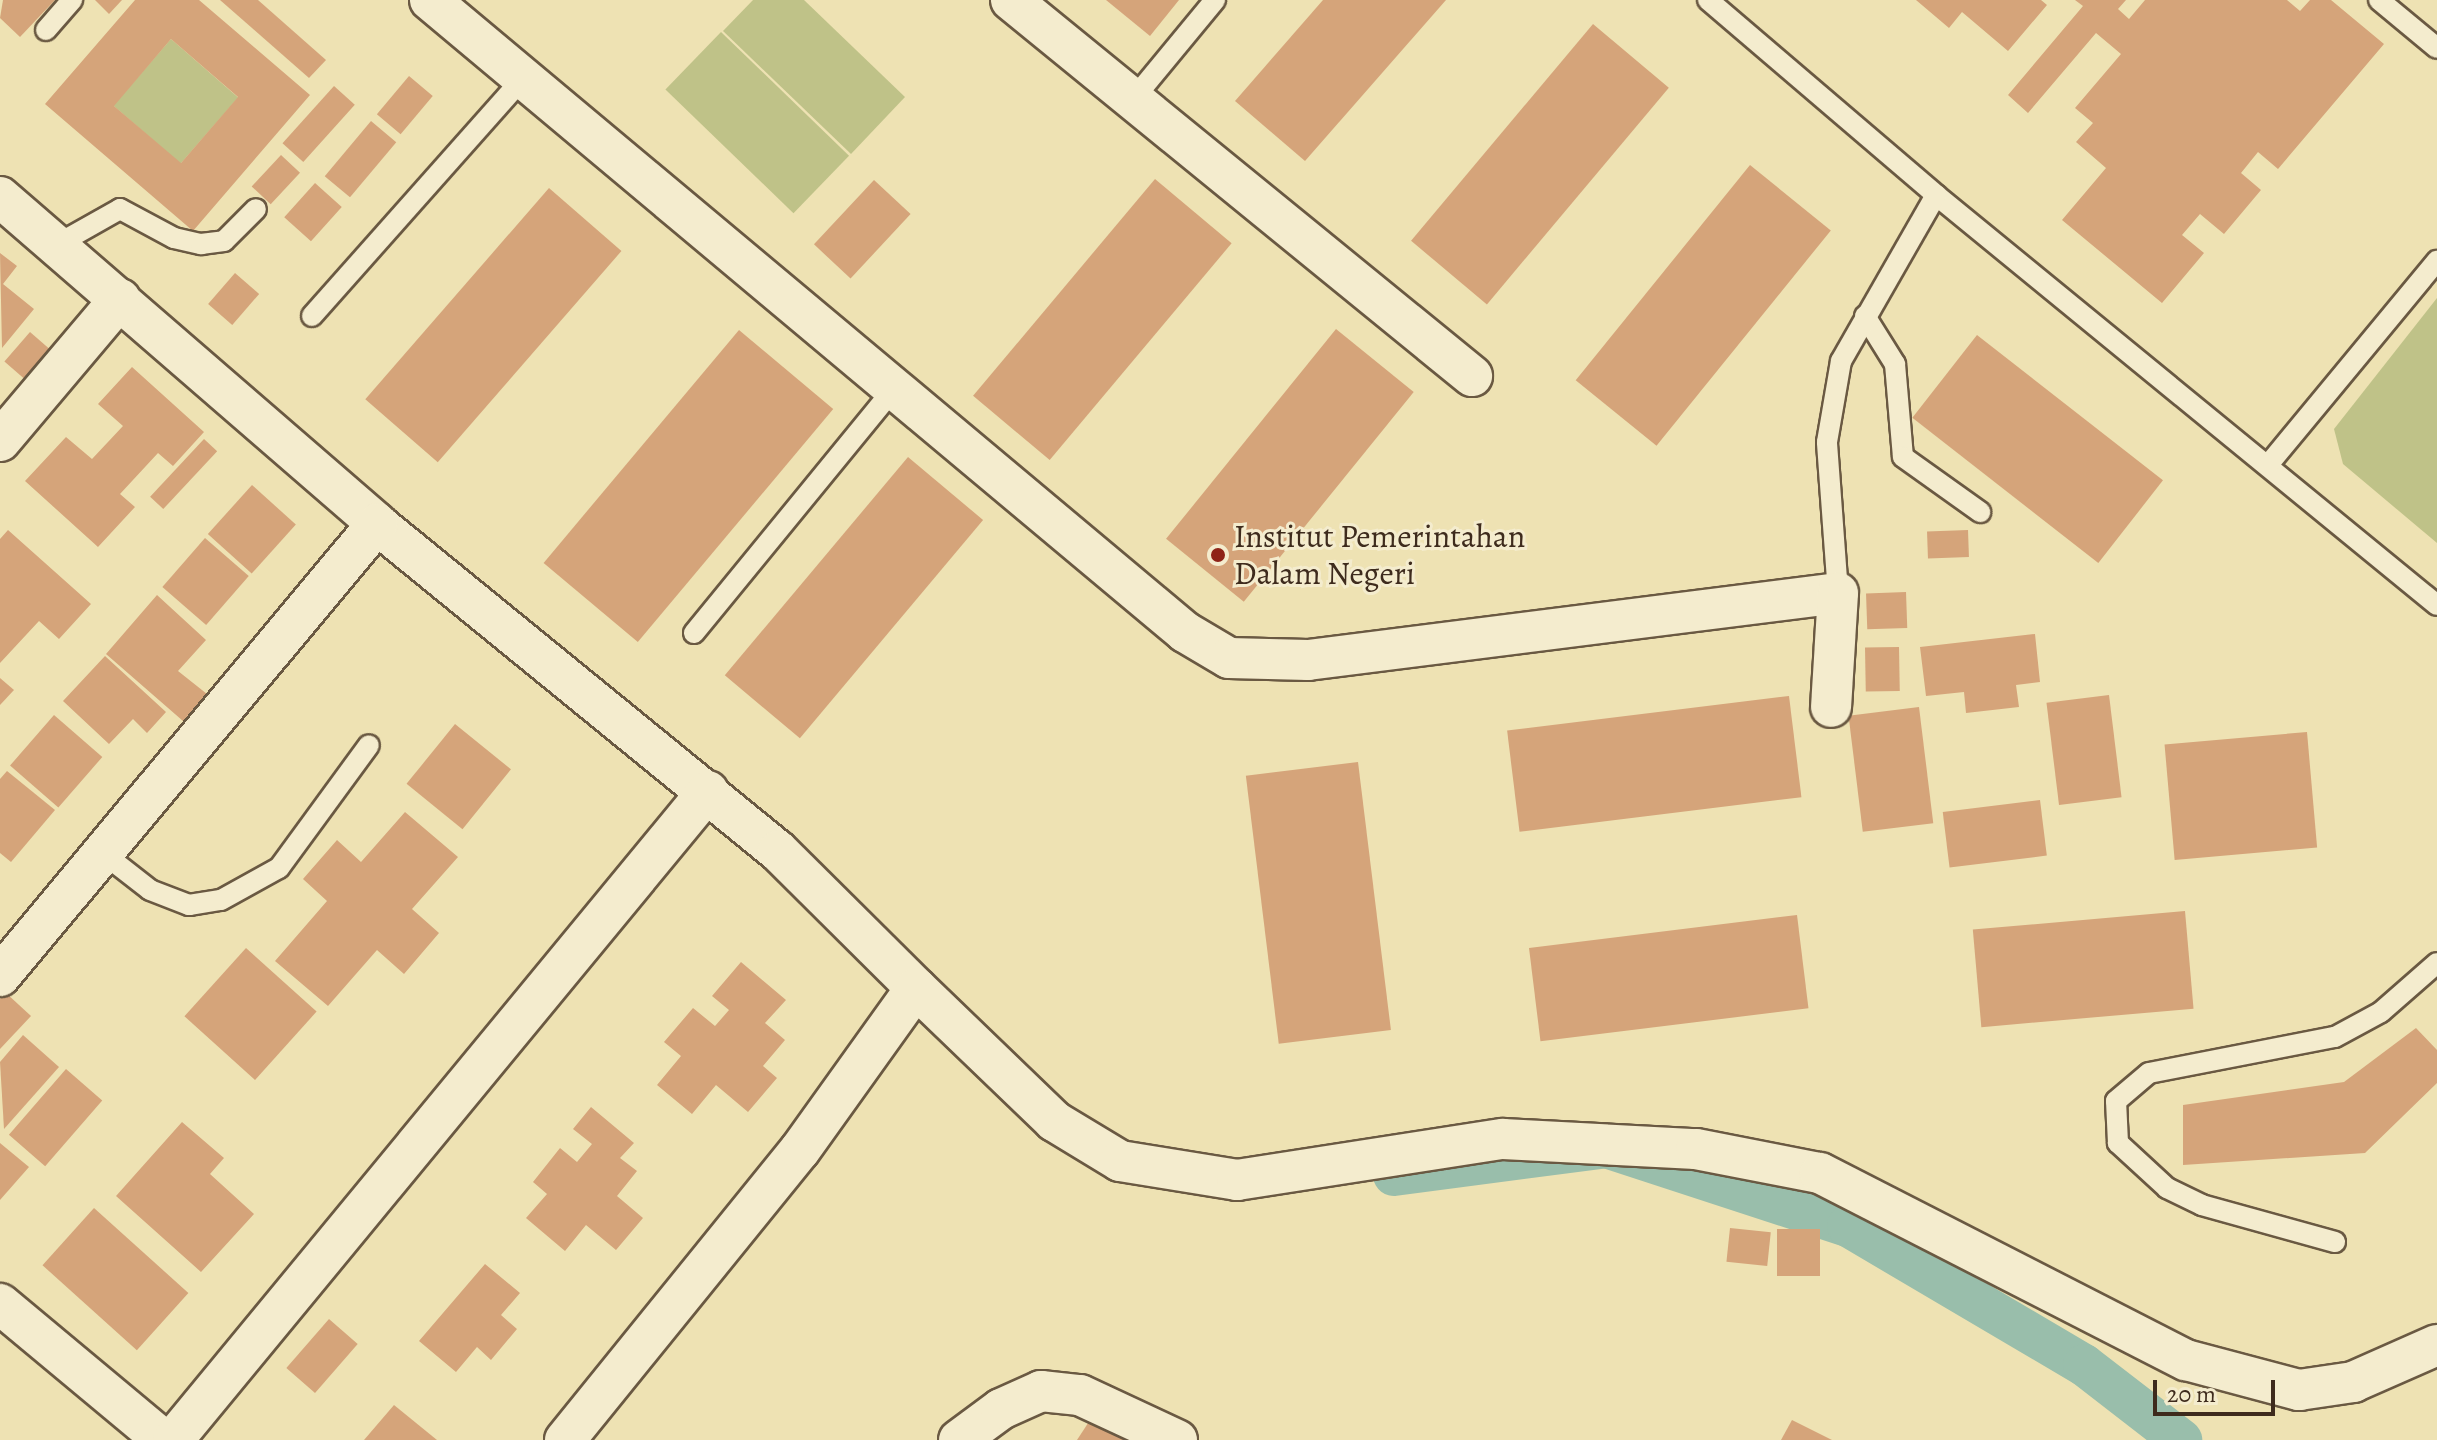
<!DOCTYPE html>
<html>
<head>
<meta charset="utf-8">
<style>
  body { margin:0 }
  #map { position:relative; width:2437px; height:1440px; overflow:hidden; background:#eee2b3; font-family:Alegreya,serif }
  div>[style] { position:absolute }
  .green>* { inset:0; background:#bfc288; transform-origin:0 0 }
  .canal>* { height:42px; margin:-21px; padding:0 21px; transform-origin:21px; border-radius:21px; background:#99beab }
  .building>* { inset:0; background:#d5a47a; transform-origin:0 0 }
  .roads { filter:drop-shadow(2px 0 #6a5942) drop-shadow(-2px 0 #6a5942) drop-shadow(0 2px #6a5942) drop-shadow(0 -2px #6a5942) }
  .lane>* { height:20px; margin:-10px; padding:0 10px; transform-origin:10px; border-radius:10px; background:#f4ecce }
  .street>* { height:40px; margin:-20px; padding:0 20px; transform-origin:20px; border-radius:20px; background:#f4ecce }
  .dots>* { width:22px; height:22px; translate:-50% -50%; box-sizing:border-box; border:4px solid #f4ecce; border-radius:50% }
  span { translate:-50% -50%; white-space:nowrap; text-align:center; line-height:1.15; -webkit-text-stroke:6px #f4ecce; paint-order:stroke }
  .poi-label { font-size:32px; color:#3e2b1d }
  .left { translate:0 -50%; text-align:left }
  .scale { position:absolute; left:2153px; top:1380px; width:122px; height:36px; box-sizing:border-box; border:4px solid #3e2b1d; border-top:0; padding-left:10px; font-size:24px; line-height:28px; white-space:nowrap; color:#3e2b1d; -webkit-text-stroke:6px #f4ecce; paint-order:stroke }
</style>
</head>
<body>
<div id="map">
  <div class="green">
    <div style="clip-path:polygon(753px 0,804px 0,905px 97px,851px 154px,723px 31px)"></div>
    <div style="left:721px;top:32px;width:178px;height:80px;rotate:44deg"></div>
    <div style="left:171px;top:39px;width:89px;height:88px;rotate:41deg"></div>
    <div style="clip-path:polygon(2437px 298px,2437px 543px,2343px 464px,2334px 429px)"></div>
  </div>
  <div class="canal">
    <div style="left:1394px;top:1175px;width:214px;rotate:-7.5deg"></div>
    <div style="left:1606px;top:1147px;width:255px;rotate:18.1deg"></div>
    <div style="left:1848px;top:1226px;width:274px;rotate:30.5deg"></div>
    <div style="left:2084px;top:1365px;width:123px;rotate:37.7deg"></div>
  </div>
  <div class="building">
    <div style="clip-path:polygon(3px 0,55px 0,20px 37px,0 18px)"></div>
    <div style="clip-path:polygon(95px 0,122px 0,109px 14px)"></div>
    <div style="clip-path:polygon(evenodd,135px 0,199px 0,310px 95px,193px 231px,45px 104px,135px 0,171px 39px,238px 97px,181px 163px,114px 106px,171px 39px)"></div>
    <div style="clip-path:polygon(220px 0,258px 0,326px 60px,309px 78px)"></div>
    <div style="clip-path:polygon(1106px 0,1179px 0,1150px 36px)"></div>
    <div style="clip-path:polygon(1323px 0,1446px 0,1305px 161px,1235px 101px)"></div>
    <div style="clip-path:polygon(1916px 0,2041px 0,2047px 5px,2008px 51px,1962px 12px,1949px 28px)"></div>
    <div style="clip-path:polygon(2075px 0,2126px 0,2118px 9px,2129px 19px,2145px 0,2287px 0,2300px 11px,2310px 0,2331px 0,2384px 44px,2278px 169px,2258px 152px,2241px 173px,2261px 190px,2224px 234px,2200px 214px,2182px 235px,2204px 253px,2162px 303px,2062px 220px,2106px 168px,2076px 142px,2093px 123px,2075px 108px,2121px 54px,2096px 33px,2028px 113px,2008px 95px,2083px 6px)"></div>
    <div style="left:1593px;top:24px;width:99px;height:283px;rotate:40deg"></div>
    <div style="left:409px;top:76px;width:31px;height:50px;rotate:40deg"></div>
    <div style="left:334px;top:86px;width:28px;height:77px;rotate:42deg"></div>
    <div style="left:371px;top:121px;width:33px;height:72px;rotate:40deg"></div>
    <div style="left:281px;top:155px;width:26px;height:43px;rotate:43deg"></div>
    <div style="left:1750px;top:165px;width:104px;height:277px;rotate:39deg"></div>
    <div style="left:1155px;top:179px;width:100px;height:283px;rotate:40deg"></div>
    <div style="left:874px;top:180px;width:50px;height:88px;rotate:43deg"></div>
    <div style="left:315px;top:183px;width:36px;height:46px;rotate:42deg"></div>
    <div style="left:549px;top:188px;width:96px;height:280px;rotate:41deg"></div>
    <div style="clip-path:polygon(0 253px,17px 266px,3px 284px,34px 309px,2px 348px)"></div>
    <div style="left:235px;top:273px;width:32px;height:41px;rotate:41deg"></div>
    <div style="left:1336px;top:329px;width:100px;height:270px;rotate:39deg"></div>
    <div style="left:739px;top:330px;width:123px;height:304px;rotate:40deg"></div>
    <div style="left:30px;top:332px;width:29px;height:39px;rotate:41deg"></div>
    <div style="left:1977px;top:335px;width:236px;height:105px;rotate:38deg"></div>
    <div style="clip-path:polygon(132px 367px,204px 432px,173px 466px,158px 453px,120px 494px,135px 507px,98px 547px,25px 481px,66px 437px,92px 459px,123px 426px,98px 404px)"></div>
    <div style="left:204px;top:439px;width:18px;height:79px;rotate:43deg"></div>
    <div style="left:908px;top:457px;width:98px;height:285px;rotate:40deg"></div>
    <div style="left:252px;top:485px;width:59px;height:66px;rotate:42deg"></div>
    <div style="clip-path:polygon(8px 530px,91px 604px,59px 639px,39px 621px,0 663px,0 539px)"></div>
    <div style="left:1968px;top:530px;width:27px;height:41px;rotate:88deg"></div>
    <div style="left:205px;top:538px;width:58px;height:65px;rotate:41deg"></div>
    <div style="left:1906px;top:592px;width:36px;height:40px;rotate:88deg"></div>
    <div style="clip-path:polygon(157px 595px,206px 640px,178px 671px,207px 694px,183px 721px,106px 654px)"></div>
    <div style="clip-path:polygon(2035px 634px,2040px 682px,2016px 685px,2019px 707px,1966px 713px,1964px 692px,1926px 696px,1920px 647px)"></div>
    <div style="left:1899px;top:647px;width:44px;height:34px;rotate:89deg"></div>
    <div style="clip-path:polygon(105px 656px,166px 712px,147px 733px,133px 719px,109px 744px,63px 701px)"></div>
    <div style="clip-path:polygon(0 678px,14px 690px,0 705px)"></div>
    <div style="left:2109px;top:695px;width:103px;height:63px;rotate:83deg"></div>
    <div style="left:1789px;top:696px;width:102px;height:284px;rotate:83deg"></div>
    <div style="left:1919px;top:707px;width:117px;height:71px;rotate:83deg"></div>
    <div style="left:54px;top:715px;width:64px;height:67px;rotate:41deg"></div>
    <div style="left:455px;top:724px;width:72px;height:77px;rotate:39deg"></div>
    <div style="left:2307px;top:732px;width:116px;height:143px;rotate:85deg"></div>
    <div style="left:1358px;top:762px;width:270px;height:113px;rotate:83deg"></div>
    <div style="clip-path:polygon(7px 771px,55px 810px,11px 862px,0 853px,0 779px)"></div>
    <div style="left:2040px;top:800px;width:56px;height:98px;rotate:83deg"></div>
    <div style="clip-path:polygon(405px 812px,458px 857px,412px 909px,439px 933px,404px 974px,377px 950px,328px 1006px,275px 961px,327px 901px,303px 879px,337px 840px,361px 862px)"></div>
    <div style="left:2185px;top:911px;width:98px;height:213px;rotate:85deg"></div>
    <div style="left:1797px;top:915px;width:94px;height:270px;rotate:83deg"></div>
    <div style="left:246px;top:948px;width:95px;height:92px;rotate:42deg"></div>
    <div style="clip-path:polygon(741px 962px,786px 1000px,765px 1023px,785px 1040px,763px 1066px,777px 1078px,748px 1112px,716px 1085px,692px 1114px,657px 1085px,681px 1056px,664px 1042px,693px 1008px,715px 1026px,729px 1010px,712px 996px)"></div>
    <div style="clip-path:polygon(6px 993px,31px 1016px,0 1049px,0 999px)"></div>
    <div style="clip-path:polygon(2416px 1028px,2437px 1050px,2437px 1083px,2365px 1153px,2183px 1165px,2183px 1105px,2344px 1082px)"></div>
    <div style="clip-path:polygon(23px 1035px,59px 1067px,4px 1129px,0 1062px)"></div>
    <div style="left:66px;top:1069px;width:48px;height:87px;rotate:41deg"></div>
    <div style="clip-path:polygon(591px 1107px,634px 1143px,620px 1158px,637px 1171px,617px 1196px,643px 1218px,616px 1250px,586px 1225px,565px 1251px,526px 1218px,547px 1194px,533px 1182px,560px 1148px,577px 1162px,592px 1144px,573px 1129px)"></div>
    <div style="clip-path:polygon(182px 1122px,224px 1158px,210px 1174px,254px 1214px,201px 1272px,116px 1196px)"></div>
    <div style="clip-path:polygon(0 1143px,29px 1167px,0 1200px)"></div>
    <div style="left:94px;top:1208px;width:127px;height:77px;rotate:42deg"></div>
    <div style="left:1730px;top:1228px;width:41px;height:34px;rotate:6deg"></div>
    <div style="left:1820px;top:1229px;width:47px;height:43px;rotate:90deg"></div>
    <div style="clip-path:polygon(485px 1264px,520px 1293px,501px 1315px,517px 1329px,491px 1360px,477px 1347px,456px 1372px,419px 1341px)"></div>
    <div style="left:329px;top:1319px;width:38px;height:65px;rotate:41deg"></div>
    <div style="clip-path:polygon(394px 1405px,437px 1440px,364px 1440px)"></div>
    <div style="clip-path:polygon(1094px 1414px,1135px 1440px,1077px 1440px)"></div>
    <div style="clip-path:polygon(1792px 1420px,1832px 1440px,1781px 1440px)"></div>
  </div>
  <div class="roads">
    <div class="lane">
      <div style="left:1708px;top:0;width:300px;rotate:40.5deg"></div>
      <div style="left:1936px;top:195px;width:647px;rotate:39.3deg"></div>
      <div style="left:2379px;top:0;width:75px;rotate:39.6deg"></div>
      <div style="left:46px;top:30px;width:40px;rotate:-49deg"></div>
      <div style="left:1135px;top:97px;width:126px;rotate:-50.5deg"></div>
      <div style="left:58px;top:244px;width:71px;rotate:-29.4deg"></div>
      <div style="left:120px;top:209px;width:61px;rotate:28.2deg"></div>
      <div style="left:174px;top:238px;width:28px;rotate:13deg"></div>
      <div style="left:201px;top:244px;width:23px;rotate:-7deg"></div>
      <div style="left:224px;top:241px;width:45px;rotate:-45deg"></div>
      <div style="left:312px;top:316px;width:322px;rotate:-48.4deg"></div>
      <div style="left:1865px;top:316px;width:57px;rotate:58deg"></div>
      <div style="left:1895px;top:364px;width:93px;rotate:85.1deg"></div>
      <div style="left:1903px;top:457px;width:95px;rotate:35.5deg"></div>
      <div style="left:2268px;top:465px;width:265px;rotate:-50.4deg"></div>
      <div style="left:1838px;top:593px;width:151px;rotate:-94.2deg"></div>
      <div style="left:1827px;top:442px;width:82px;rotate:-80.2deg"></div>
      <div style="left:1841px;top:361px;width:191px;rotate:-60.2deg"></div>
      <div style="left:694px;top:633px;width:318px;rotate:-50.7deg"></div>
      <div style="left:104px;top:854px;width:58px;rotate:38deg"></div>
      <div style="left:150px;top:890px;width:42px;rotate:21deg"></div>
      <div style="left:189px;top:905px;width:32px;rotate:-9deg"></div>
      <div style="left:221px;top:900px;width:66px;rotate:-28.9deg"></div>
      <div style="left:279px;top:868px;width:152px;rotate:-53.8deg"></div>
      <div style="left:2335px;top:1242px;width:138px;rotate:-164.5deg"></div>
      <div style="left:2202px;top:1205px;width:39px;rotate:-154deg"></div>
      <div style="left:2167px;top:1188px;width:67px;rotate:-137.4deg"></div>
      <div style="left:2118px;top:1143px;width:42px;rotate:-92.7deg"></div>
      <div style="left:2116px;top:1101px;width:43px;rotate:-40.3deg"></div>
      <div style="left:2149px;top:1073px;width:189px;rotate:-11deg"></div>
      <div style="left:2335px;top:1037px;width:52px;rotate:-28.5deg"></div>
      <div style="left:2381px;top:1012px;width:74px;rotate:-41.2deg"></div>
    </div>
    <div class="street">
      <div style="left:430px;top:0;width:985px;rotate:39.93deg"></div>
      <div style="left:1185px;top:632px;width:51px;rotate:30.6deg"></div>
      <div style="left:1229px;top:658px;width:79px;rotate:1.5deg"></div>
      <div style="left:1308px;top:660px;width:534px;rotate:-7.2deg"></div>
      <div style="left:1838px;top:593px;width:114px;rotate:93.5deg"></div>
      <div style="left:1011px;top:0;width:595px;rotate:39.2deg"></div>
      <div style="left:0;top:197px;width:499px;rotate:40.9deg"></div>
      <div style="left:377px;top:524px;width:517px;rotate:39.2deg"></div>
      <div style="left:778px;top:851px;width:194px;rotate:44.8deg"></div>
      <div style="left:0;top:441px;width:186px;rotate:-49.8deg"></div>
      <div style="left:0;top:976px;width:589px;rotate:-50.17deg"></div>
      <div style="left:0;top:1304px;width:212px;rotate:39.8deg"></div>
      <div style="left:173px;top:1440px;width:841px;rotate:-50.5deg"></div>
      <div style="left:565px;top:1440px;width:373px;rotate:-51deg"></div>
      <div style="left:800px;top:1150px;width:199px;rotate:-54.4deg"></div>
      <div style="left:916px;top:988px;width:192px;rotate:43.9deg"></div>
      <div style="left:1054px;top:1121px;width:77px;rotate:31.2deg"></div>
      <div style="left:1120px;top:1161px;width:119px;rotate:9.2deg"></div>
      <div style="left:1237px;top:1180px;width:269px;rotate:-8.8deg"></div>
      <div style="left:1503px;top:1139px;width:193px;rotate:3deg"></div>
      <div style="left:1696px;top:1149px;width:126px;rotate:11deg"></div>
      <div style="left:1820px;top:1173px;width:411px;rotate:27.1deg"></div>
      <div style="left:2186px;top:1360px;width:117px;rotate:14.9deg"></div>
      <div style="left:2299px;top:1390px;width:55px;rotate:-8.4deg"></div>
      <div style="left:2353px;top:1382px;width:92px;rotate:-23.8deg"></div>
      <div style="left:959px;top:1440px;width:52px;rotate:-36.4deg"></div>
      <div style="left:1001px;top:1409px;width:44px;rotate:-24.2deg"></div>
      <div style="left:1041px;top:1391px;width:39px;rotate:6deg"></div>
      <div style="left:1080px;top:1395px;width:107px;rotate:24.9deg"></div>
    </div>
  </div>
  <div class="dots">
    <div style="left:1218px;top:555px;background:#8f2418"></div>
  </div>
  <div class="poi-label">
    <span class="left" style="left:1234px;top:555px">Institut Pemerintahan<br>Dalam Negeri</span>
  </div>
  <div class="scale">20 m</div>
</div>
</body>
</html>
